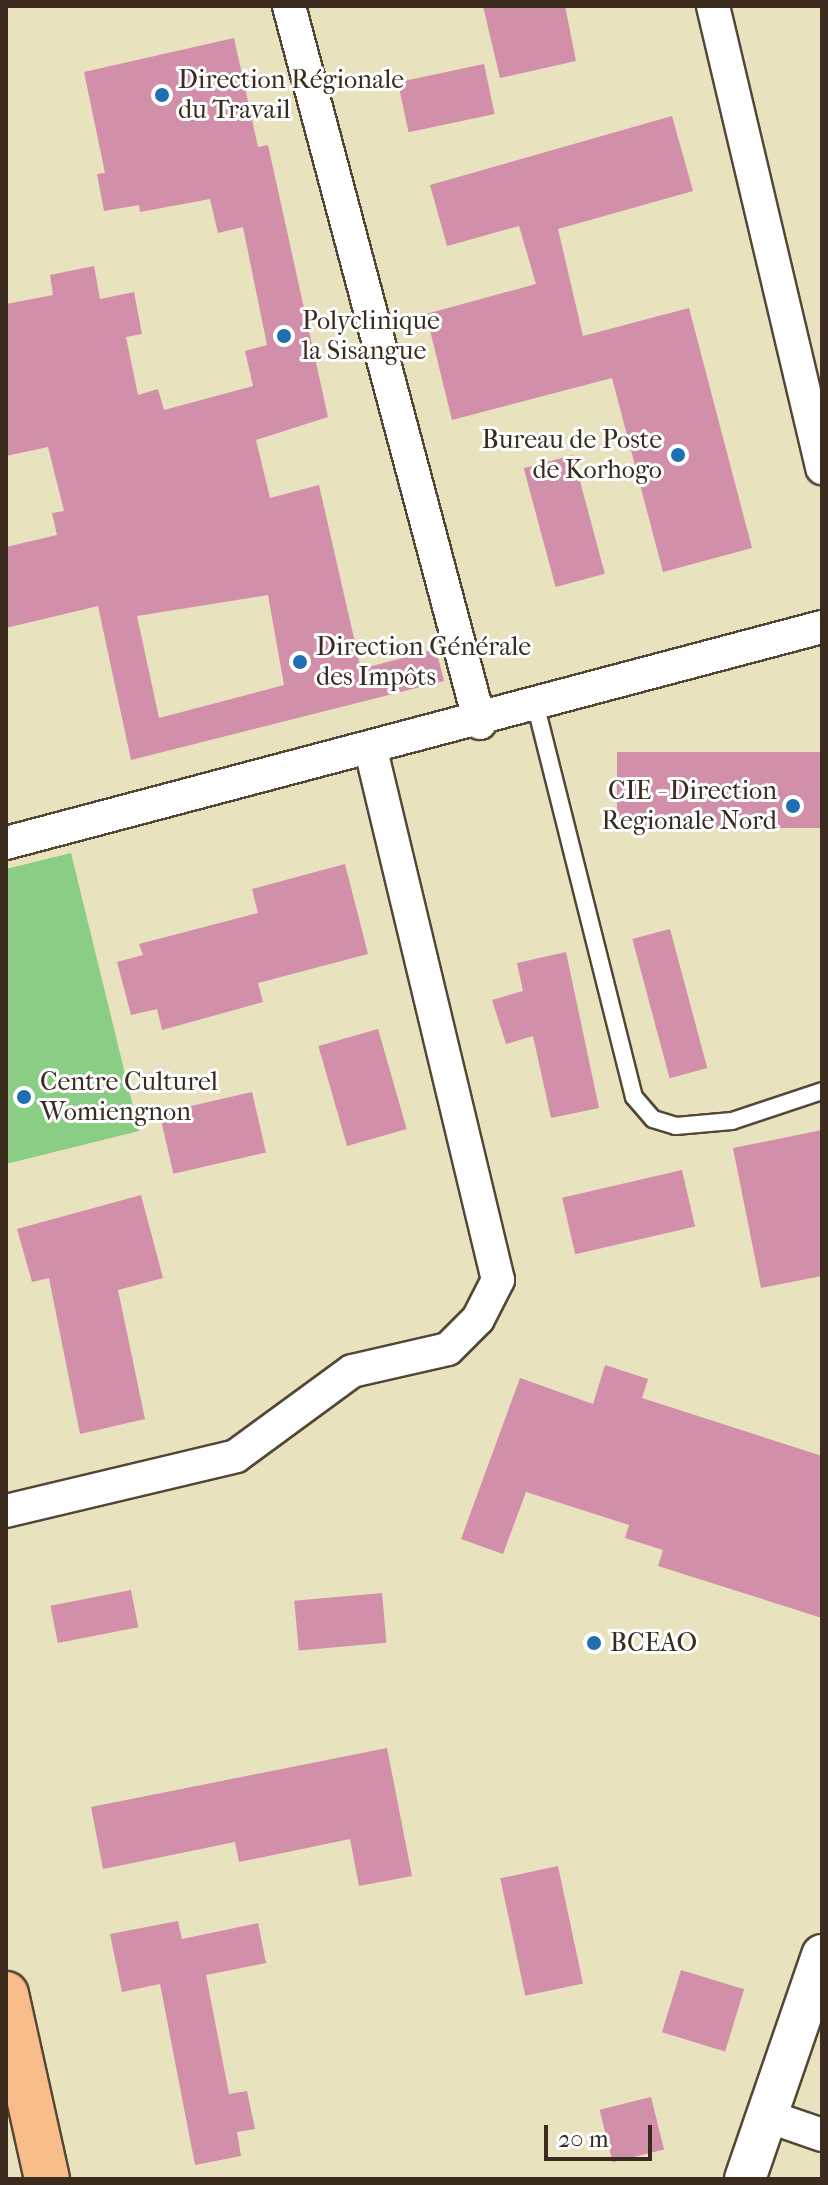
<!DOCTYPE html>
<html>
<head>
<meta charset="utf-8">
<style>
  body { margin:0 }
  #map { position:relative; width:828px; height:2185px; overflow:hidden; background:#e8e2bf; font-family:"IM FELL French Canon",serif }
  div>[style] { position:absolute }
  .green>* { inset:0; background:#8ace86 }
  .building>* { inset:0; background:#d18faa; transform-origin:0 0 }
  .roads { filter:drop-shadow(2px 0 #554636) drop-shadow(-2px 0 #554636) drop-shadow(0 2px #554636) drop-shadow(0 -2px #554636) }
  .service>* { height:16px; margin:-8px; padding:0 8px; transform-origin:8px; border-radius:8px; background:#fff }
  .minor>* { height:32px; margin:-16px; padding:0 16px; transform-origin:16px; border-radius:16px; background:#fff }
  .tertiary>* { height:40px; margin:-20px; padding:0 20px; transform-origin:20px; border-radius:20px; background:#fff }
  .primary>* { height:44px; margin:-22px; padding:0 22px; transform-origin:22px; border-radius:22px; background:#f8bd88 }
  .dots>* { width:22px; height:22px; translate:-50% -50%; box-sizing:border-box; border:4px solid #fff; border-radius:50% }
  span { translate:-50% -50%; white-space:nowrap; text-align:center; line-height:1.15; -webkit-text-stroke:6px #fff; paint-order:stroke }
  .poi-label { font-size:26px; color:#3b2a1e }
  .left { translate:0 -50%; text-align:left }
  .right { translate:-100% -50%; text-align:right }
  .frame { position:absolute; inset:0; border:8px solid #3b2a1e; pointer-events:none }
  .scale { position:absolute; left:544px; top:2125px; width:108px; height:36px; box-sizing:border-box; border:4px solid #3b2a1e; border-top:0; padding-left:10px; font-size:24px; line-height:28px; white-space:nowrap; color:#3b2a1e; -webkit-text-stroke:6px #fff; paint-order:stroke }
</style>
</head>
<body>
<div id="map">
  <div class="green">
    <div style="clip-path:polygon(71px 853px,139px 1131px,6px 1164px,6px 869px)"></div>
  </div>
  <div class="building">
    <div style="clip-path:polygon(483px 6px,565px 6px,576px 61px,500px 78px)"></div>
    <div style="clip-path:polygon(evenodd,234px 38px,258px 147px,268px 145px,328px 417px,256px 440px,270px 498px,319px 485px,361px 669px,436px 649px,444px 681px,131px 760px,98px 606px,6px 628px,6px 547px,57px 535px,52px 513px,64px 511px,48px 447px,6px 456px,6px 304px,53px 295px,50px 275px,94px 266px,100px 299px,134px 292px,142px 334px,126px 337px,138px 395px,158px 389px,164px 410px,253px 386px,245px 351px,267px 345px,243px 227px,218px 233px,210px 199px,140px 212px,139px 205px,104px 211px,97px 174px,105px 173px,84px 72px,234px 38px,268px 595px,284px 685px,159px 718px,137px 616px,268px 595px)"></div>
    <div style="left:484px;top:64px;width:51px;height:88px;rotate:78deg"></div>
    <div style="clip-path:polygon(672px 116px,693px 191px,558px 229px,583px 336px,689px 308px,752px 548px,663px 572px,612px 378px,452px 420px,426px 314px,536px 284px,519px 226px,447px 246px,430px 185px)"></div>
    <div style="left:573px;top:455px;width:123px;height:51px;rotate:75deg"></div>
    <div style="left:822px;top:752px;width:76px;height:205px;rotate:90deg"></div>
    <div style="clip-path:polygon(345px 864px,368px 954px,258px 983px,263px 1002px,162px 1030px,157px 1009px,131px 1015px,117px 962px,143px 955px,139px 944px,258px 913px,252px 889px)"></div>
    <div style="left:670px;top:929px;width:144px;height:39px;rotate:75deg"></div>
    <div style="clip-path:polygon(566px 952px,599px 1108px,551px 1118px,533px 1036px,506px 1044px,492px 1000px,523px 991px,517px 963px)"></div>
    <div style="left:378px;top:1029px;width:104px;height:62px;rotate:74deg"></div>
    <div style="left:252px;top:1092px;width:62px;height:95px;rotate:77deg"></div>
    <div style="clip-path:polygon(822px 1130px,822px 1276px,761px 1288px,733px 1148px)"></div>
    <div style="left:682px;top:1170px;width:58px;height:123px;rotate:77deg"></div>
    <div style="clip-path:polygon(141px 1195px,163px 1278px,118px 1290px,145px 1419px,80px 1434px,49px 1278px,32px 1282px,17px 1229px)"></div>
    <div style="clip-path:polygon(605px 1365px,648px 1379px,642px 1398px,822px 1456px,822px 1618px,658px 1566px,663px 1550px,625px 1538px,629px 1525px,526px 1492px,503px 1554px,461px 1539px,520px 1378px,593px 1404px)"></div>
    <div style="left:131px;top:1590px;width:38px;height:82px;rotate:79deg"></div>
    <div style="left:382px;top:1593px;width:50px;height:88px;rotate:85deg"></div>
    <div style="clip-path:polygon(387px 1748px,412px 1876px,359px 1886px,350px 1839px,239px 1862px,235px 1842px,103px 1869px,91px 1807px)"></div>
    <div style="left:558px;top:1866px;width:120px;height:59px;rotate:78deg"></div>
    <div style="clip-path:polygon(178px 1921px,182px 1939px,258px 1923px,266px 1963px,206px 1975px,229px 2094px,247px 2091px,255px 2129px,237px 2132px,241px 2156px,195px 2165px,160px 1984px,122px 1992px,110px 1934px)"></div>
    <div style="left:681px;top:1970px;width:66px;height:65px;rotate:17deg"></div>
    <div style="left:651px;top:2097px;width:54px;height:53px;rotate:76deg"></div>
  </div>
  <div class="roads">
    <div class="service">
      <div style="left:536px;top:707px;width:402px;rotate:75.9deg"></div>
      <div style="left:634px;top:1097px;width:29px;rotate:49deg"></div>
      <div style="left:653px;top:1119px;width:24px;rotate:17deg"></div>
      <div style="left:676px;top:1126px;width:56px;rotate:-5.1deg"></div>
      <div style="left:732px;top:1121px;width:95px;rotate:-18.4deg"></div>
    </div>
    <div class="minor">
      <div style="left:289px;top:6px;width:742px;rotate:75.08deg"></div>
      <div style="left:713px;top:6px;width:475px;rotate:76.7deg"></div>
      <div style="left:6px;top:843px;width:844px;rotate:-14.83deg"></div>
      <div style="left:6px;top:1511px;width:236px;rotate:-13.4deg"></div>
      <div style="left:236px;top:1456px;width:144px;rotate:-36.2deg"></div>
      <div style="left:352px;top:1371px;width:98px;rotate:-12.9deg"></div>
      <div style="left:448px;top:1349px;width:42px;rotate:-45deg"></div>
      <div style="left:478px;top:1319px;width:44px;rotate:-62.9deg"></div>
      <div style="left:498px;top:1280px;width:545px;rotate:-103.48deg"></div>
      <div style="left:767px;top:2116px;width:58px;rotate:19.1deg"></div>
    </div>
    <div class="tertiary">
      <div style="left:745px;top:2179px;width:237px;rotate:-71deg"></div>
    </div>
    <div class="primary">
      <div style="left:6px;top:1994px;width:189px;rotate:77.5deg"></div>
    </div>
  </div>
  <div class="dots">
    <div style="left:162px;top:95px;background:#1f6fb2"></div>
    <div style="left:284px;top:336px;background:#1f6fb2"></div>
    <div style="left:678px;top:455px;background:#1f6fb2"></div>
    <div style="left:300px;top:662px;background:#1f6fb2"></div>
    <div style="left:793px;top:806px;background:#1f6fb2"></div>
    <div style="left:24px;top:1097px;background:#1f6fb2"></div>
    <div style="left:594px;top:1643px;background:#1f6fb2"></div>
  </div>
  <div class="poi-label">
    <span class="left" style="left:178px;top:95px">Direction Régionale<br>du Travail</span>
    <span class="left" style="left:302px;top:336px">Polyclinique<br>la Sisangue</span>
    <span class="right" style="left:662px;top:455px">Bureau de Poste<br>de Korhogo</span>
    <span class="left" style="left:316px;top:662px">Direction Générale<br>des Impôts</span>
    <span class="right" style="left:777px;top:806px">CIE - Direction<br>Regionale Nord</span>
    <span class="left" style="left:40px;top:1097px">Centre Culturel<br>Womiengnon</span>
    <span class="left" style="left:610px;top:1643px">BCEAO</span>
  </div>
  <div class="frame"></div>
  <div class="scale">20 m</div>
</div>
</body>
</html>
